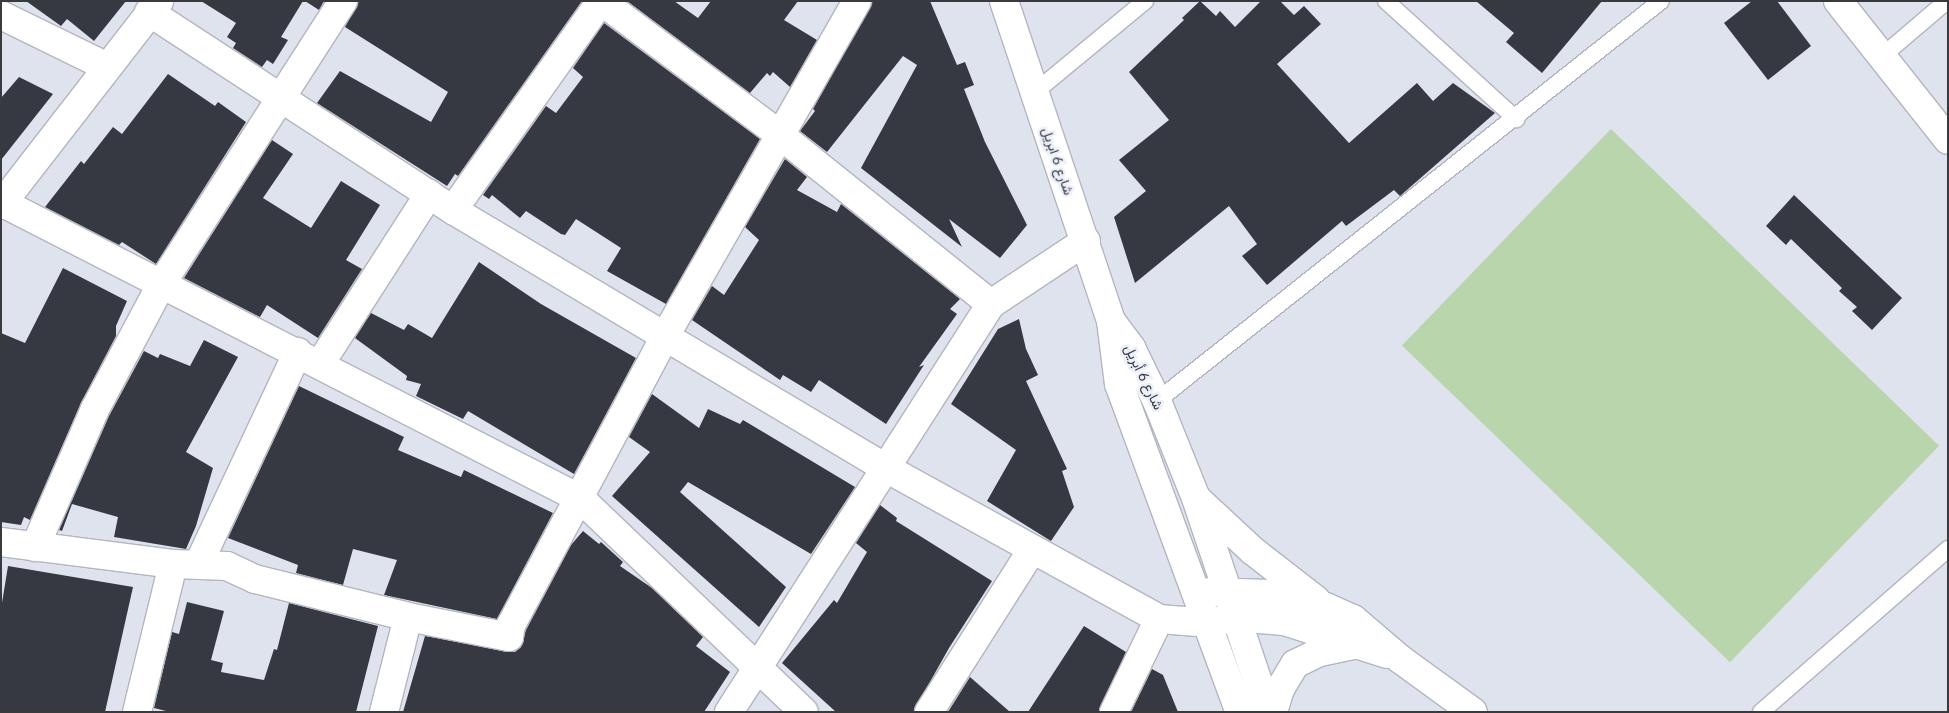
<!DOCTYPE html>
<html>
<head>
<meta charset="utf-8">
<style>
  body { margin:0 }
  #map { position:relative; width:1949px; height:713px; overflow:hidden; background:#dee3ee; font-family:Lato,Vazirmatn,sans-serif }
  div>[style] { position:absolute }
  .green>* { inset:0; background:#b8d5ac; transform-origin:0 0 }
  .building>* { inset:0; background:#363942 }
  .roads { filter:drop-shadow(1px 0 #b2b6c1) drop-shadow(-1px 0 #b2b6c1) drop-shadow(0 1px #b2b6c1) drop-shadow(0 -1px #b2b6c1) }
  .service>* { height:16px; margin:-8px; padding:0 8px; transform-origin:8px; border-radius:8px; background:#fff }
  .minor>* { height:28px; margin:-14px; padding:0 14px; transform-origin:14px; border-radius:14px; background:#fff }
  .tertiary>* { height:28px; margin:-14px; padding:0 14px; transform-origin:14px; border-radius:14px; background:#fff }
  span { translate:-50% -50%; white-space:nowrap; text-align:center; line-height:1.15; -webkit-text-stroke:5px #ebf0fb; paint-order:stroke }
  .street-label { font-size:14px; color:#383a3e }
  .frame { position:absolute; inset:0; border:2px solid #383a3e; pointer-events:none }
</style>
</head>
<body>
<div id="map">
  <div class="green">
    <div style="left:1611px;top:129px;width:456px;height:301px;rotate:44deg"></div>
  </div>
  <div class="building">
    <div style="clip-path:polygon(26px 1px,126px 1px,94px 41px,67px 19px,61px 26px)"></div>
    <div style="clip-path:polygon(201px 1px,303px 1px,281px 37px,288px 40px,273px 64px,267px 60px,262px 67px,233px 48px,236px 43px,227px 37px,236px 23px)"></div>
    <div style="clip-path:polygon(305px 1px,324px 1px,319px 10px)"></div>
    <div style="clip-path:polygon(359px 1px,582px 1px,458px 176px,455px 174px,447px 186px,317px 103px,340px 71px,431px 122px,448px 92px,345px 27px)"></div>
    <div style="clip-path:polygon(627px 1px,674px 1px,698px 18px,711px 1px,798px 1px,784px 20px,817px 40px,790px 87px,773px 72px,770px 76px,767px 73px,750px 93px)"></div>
    <div style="clip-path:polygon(873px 1px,930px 1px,957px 65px,965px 62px,974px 85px,964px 89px,985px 142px,1027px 225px,1000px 258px,949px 219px,962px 247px,861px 168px,917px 65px,903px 56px,827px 152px,800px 131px,815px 111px,813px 109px)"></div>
    <div style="clip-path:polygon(1200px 1px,1216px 16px,1220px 11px,1235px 27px,1261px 1px,1280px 1px,1294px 15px,1304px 6px,1321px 24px,1277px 64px,1349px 143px,1417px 83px,1433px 101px,1453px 83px,1495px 113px,1400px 196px,1394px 190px,1346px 226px,1342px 221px,1267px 285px,1242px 256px,1257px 244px,1229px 206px,1135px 283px,1114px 217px,1146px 191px,1119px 160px,1169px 120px,1129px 72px,1184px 20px,1182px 18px)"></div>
    <div style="clip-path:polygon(1476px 1px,1602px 1px,1542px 73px,1506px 42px,1514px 33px)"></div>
    <div style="clip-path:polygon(1752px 1px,1777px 1px,1811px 46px,1768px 80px,1724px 23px)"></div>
    <div style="clip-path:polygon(604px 23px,760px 139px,666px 304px,607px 271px,621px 248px,576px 219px,565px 235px,561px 234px,526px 211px,520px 218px,492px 195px,489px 199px,483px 195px,546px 106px,556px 113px,583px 77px,573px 68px)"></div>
    <div style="clip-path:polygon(168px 74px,215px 106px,218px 102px,246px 122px,156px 264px,122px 242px,119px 245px,45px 207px,81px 161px,84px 164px,113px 127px,122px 134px)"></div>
    <div style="clip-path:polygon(19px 77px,53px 94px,1px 160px,1px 98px)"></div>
    <div style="clip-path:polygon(272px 140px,293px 154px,263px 198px,311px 228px,341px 181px,380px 205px,346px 260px,362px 269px,318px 338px,267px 305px,260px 317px,184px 278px)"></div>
    <div style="clip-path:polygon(785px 159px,807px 177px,797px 190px,837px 212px,841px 204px,960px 299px,950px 309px,957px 314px,919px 367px,924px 365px,886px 424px,819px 380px,811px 392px,783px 375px,780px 380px,692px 320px,712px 286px,724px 295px,759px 240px,745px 227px)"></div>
    <div style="clip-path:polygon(1794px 195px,1902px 298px,1872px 330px,1852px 311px,1857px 307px,1839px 291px,1842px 288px,1791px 239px,1786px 245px,1766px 226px)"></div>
    <div style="clip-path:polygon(479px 262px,541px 304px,636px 358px,574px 474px,468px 411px,463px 419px,416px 396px,421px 384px,406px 380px,407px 376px,355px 338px,371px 313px,404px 330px,408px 324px,432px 338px)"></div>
    <div style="clip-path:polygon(63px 268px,127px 301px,116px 326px,116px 336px,81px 403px,30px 520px,24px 517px,21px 525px,1px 522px,1px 333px,25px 343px)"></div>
    <div style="clip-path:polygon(1019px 319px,1026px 349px,1038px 375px,1026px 381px,1067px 469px,1062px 471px,1074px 507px,1051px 541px,987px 501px,1016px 450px,951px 404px,998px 329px)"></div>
    <div style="clip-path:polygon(204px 340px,238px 357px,186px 452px,213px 468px,196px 526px,186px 549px,114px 537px,118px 517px,72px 504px,62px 531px,59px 530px,109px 416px,144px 351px,158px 358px,160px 354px,190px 366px)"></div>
    <div style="clip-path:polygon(299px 386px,404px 437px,398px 450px,461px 477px,464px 470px,553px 513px,497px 619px,384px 595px,397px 560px,353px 549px,343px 585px,296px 573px,298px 565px,228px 538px)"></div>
    <div style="clip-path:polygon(652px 394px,699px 428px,708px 409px,740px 424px,743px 420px,855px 487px,811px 554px,688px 482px,680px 492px,786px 587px,759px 627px,612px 496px,650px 452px,629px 437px)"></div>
    <div style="clip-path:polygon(880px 505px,897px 518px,896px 521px,992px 581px,949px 648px,913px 712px,836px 712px,782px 663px,834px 600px,837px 603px,867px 552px,856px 543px)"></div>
    <div style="clip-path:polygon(583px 531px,599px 544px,601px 542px,623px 562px,620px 566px,652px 588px,703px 637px,696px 646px,730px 672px,704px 712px,403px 712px,425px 636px,515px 652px,521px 647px,526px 630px,571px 545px)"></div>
    <div style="clip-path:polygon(8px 566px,133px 587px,105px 712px,1px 712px,1px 609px)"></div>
    <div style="clip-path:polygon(187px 602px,224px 611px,211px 660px,223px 663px,221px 672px,264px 680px,274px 649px,277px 650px,289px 603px,378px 626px,356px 712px,170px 712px,154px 708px,172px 632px,179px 634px)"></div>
    <div style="clip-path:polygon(1084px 626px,1126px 652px,1099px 712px,1028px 712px)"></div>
    <div style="clip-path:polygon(1152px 669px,1163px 675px,1178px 712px,1131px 712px)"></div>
    <div style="clip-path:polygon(970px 677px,1010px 712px,948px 712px)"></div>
  </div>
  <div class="roads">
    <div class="service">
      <div style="left:1386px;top:1px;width:176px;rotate:42.2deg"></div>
      <div style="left:1880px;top:58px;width:88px;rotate:-40.4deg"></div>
      <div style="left:1035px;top:92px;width:143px;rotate:-39.6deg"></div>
      <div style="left:1157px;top:401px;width:643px;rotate:-38.44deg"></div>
      <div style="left:1761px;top:712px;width:248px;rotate:-41.1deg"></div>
    </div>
    <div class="minor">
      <div style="left:601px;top:1px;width:224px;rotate:36.8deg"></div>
      <div style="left:780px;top:135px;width:270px;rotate:38.7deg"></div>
      <div style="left:1838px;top:1px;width:177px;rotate:51.6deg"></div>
      <div style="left:149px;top:12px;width:363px;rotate:33.1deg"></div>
      <div style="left:453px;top:210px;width:502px;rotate:30.81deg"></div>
      <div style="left:884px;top:467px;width:314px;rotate:28.9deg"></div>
      <div style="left:1159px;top:619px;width:51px;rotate:4.5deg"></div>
      <div style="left:1px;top:15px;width:118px;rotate:26.1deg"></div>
      <div style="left:3px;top:203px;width:649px;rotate:27.12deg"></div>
      <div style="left:581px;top:499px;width:308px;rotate:43.7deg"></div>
      <div style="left:1px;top:205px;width:258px;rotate:-52.2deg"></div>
      <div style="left:453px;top:210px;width:256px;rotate:-54.7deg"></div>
      <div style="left:320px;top:364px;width:202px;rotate:-57.3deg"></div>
      <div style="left:1px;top:542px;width:173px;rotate:7.3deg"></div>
      <div style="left:173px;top:564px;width:54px;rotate:2.1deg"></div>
      <div style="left:227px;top:566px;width:31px;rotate:25deg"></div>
      <div style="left:255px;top:579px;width:158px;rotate:13.9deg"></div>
      <div style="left:408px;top:617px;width:103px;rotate:11.2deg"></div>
      <div style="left:509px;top:637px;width:12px;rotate:-81deg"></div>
      <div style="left:511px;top:625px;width:325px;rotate:-61.9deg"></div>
      <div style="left:664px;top:338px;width:388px;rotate:-60.2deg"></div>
      <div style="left:35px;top:547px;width:150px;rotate:-66.5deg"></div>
      <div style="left:95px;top:409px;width:143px;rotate:-62deg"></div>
      <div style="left:162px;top:283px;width:335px;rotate:-57.3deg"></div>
      <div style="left:199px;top:563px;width:233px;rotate:-64.9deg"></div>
      <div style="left:137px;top:712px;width:152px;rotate:-76.3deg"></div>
      <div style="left:384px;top:712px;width:98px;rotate:-75.8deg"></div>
      <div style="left:729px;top:712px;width:485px;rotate:-57.3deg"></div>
      <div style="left:991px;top:304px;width:114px;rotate:-33.6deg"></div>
      <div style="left:929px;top:712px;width:192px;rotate:-57.6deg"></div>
      <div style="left:1114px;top:712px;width:103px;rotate:-64.2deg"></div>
    </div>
    <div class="tertiary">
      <div style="left:1004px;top:1px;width:337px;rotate:71.5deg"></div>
      <div style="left:1111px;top:321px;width:64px;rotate:82.8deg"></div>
      <div style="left:1119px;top:384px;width:350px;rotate:69.8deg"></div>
      <div style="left:1111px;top:321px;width:34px;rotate:53deg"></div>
      <div style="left:1131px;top:348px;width:59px;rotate:63.9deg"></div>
      <div style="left:1157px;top:401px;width:105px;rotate:68.1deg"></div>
      <div style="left:1196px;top:498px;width:226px;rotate:71.4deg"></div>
      <div style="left:1197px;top:499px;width:76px;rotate:42.9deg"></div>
      <div style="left:1253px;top:551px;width:80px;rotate:37.9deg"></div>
      <div style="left:1210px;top:592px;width:60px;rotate:1.9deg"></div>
      <div style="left:1270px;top:594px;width:57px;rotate:13.1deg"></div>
      <div style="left:1326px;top:607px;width:30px;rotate:24deg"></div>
      <div style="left:1353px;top:619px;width:62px;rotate:40.4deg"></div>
      <div style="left:1400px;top:659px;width:90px;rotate:36deg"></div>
      <div style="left:1218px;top:621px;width:17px;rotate:-13deg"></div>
      <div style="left:1235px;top:617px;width:49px;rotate:4.7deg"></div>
      <div style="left:1284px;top:621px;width:108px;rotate:17.8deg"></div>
      <div style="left:1273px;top:712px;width:24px;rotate:-73deg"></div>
      <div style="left:1280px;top:689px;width:29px;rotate:-59deg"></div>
      <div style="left:1295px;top:664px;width:28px;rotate:-26deg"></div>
      <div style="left:1320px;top:652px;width:40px;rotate:-12deg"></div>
    </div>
  </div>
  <div class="street-label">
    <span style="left:1058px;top:161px;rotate:71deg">شارع 6 ابريل</span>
    <span style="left:1144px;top:377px;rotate:64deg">شارع 6 أبريل</span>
  </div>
  <div class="frame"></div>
</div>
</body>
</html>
